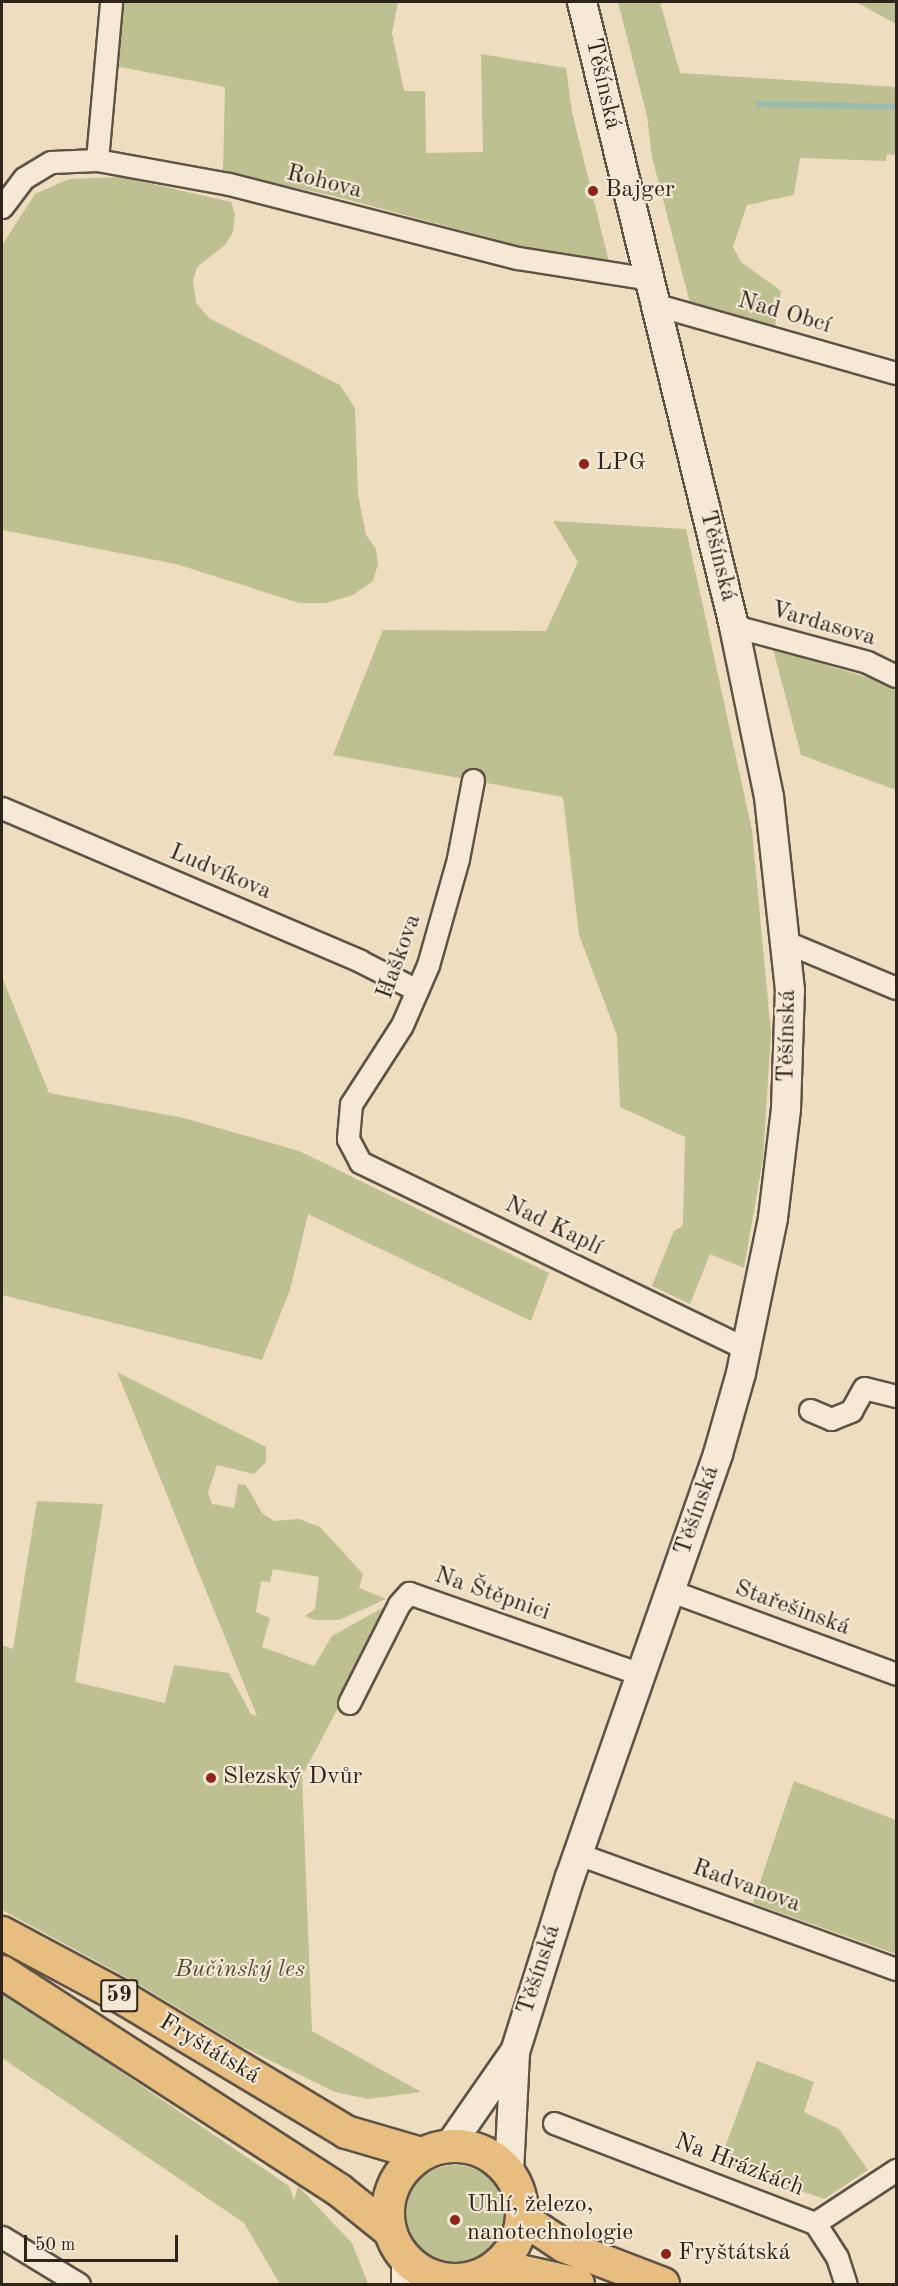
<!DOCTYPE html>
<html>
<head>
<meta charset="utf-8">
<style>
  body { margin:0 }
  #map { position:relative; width:898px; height:2286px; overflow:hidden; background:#efddc0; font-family:"Old Standard TT",serif }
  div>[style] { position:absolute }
  .green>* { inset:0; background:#bdc090 }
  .round { border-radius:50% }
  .stream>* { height:6px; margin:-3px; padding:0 3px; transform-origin:3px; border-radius:3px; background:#9abcae }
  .roads { filter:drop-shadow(2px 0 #5e5344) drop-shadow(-2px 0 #5e5344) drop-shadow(0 2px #5e5344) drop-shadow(0 -2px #5e5344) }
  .minor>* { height:21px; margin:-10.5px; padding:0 10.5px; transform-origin:10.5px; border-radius:10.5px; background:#f5e9d6 }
  .secondary>* { height:28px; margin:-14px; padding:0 14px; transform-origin:14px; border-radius:14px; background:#f5e9d6 }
  .primary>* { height:32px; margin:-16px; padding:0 16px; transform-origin:16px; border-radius:16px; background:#e8be80 }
  .primary>.ring { margin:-16px; padding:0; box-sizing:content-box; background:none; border:32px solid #e8be80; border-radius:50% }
  .dots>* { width:16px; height:16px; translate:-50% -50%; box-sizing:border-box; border:3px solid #f5e9d6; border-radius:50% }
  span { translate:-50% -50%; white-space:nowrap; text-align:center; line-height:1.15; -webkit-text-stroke:4.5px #f5e9d6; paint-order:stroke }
  .shield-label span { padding:2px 4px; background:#f5e9d6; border:2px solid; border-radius:4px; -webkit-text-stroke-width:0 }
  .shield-label { font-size:22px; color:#2e251a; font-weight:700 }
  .street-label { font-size:24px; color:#2e251a }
  .poi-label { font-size:24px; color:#2e251a }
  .left { translate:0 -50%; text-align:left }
  .park-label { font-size:24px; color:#524c38; font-style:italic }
  .frame { position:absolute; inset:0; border:3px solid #2e251a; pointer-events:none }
  .scale { position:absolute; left:24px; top:2235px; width:154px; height:27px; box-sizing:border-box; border:3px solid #2e251a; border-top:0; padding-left:8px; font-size:18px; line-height:21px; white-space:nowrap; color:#2e251a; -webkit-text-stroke:4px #f5e9d6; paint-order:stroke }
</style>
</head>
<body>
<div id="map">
  <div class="green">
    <div style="clip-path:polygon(120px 2px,398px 2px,392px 33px,404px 91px,425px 91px,426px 153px,483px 152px,481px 54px,566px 68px,572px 112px,608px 258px,614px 265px,494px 245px,494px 239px,334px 196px,223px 172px,225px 87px,115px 66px)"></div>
    <div style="clip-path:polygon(618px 2px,660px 2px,680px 73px,896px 87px,896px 155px,887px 154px,886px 161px,800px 158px,794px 195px,747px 205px,733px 247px,741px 262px,781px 291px,775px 326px,691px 307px,652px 157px,647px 116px)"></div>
    <div style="clip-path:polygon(856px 2px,896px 2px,896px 24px)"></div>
    <div style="clip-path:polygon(122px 177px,231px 202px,235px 214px,233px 232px,225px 245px,197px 267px,193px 281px,196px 303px,209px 318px,340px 385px,355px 408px,358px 494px,366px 535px,376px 549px,378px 564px,373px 581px,353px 595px,327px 603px,299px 603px,176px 564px,2px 530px,2px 245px,35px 194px,69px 179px)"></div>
    <div style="clip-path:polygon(553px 521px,686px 529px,752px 830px,771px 1033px,763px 1159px,744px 1268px,710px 1254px,690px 1304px,652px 1286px,674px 1231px,683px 1226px,685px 1137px,620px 1107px,617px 1035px,579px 935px,563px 797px,333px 755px,383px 630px,546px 631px,578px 562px)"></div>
    <div style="clip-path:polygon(773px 649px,896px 686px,896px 790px,801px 755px)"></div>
    <div style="clip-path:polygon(2px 977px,49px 1093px,184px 1118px,299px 1151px,549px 1273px,531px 1321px,308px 1214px,290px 1290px,262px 1360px,2px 1295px)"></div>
    <div style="clip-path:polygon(117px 1372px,266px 1447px,266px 1462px,254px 1474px,217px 1465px,208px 1493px,212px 1504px,234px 1508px,238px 1484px,246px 1485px,262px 1513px,274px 1521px,299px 1519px,320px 1527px,363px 1574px,359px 1588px,386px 1599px,339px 1620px,315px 1620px,305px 1616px,315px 1609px,319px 1577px,273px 1569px,270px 1582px,261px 1581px,256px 1612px,270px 1618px,262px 1647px,314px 1666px,332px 1636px,384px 1607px,390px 1610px,302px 1776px,312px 2031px,421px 2092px,368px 2099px,335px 2092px,243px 2047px,135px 1982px,2px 1910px,2px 1645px,13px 1649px,37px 1501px,103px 1504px,75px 1682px,165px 1703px,174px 1665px,229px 1673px,251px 1714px,257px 1716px)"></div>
    <div style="clip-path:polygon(794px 1781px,896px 1820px,896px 1954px,753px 1903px)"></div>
    <div style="clip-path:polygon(2px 1991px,289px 2186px,294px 2200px,298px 2186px,352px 2243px,368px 2284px,280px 2284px,244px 2223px,2px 2058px)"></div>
    <div style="clip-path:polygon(757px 2061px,814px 2082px,804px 2112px,839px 2129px,868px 2170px,824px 2199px,719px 2163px)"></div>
    <div class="round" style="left:406px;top:2165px;width:98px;height:98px"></div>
  </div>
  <div class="stream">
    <div style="left:758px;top:104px;width:138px;rotate:1.2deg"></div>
  </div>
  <div class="roads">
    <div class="minor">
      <div style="left:97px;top:160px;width:159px;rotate:-84.9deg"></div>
      <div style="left:2px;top:207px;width:36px;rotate:-53deg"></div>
      <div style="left:24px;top:178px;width:31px;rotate:-31deg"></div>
      <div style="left:51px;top:162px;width:46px;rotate:-2.5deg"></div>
      <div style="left:97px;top:160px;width:134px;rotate:10.3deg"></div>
      <div style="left:229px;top:184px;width:298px;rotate:14.4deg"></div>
      <div style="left:518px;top:258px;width:134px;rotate:9deg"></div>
      <div style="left:657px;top:305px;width:248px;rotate:15.9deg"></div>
      <div style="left:734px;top:626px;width:138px;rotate:15.1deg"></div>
      <div style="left:867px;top:662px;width:32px;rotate:26deg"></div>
      <div style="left:473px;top:780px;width:80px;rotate:100.8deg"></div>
      <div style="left:458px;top:859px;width:110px;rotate:105.8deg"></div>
      <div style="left:428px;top:965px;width:65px;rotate:113.4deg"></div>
      <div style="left:402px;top:1025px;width:94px;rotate:122.8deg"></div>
      <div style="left:351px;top:1104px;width:35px;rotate:95deg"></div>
      <div style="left:348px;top:1139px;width:26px;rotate:62deg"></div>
      <div style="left:360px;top:1162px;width:430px;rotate:25.8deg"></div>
      <div style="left:2px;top:808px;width:389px;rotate:23.1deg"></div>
      <div style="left:360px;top:961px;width:64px;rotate:27deg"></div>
      <div style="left:786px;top:942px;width:119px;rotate:22.7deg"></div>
      <div style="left:810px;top:1410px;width:23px;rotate:23deg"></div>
      <div style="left:831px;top:1419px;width:22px;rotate:-22deg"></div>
      <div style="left:851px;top:1411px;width:26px;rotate:-61deg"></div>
      <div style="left:864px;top:1388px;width:33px;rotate:14deg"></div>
      <div style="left:671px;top:1591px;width:240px;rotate:20.2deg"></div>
      <div style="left:349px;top:1703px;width:111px;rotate:-63.2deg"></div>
      <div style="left:399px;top:1604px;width:15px;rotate:-48deg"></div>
      <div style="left:409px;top:1593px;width:248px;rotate:19.3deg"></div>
      <div style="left:578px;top:1854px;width:338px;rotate:19.9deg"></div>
      <div style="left:554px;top:2123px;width:280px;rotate:21deg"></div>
      <div style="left:815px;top:2223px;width:97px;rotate:-33.2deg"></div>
      <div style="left:815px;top:2223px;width:40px;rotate:57.1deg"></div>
      <div style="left:837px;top:2257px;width:28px;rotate:72deg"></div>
      <div style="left:2px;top:2237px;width:90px;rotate:31.4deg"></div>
    </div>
    <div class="secondary">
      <div style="left:450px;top:2145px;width:112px;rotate:-55.2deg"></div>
      <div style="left:509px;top:2172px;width:120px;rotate:-87.1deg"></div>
      <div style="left:515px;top:2052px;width:183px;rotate:-72.6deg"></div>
      <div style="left:570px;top:1877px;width:448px;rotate:-70.7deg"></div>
      <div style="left:718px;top:1454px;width:84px;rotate:-74.1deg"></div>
      <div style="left:741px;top:1373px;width:158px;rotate:-78.3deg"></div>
      <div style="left:773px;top:1218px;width:110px;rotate:-83.2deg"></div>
      <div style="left:786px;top:1109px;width:119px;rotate:-88.1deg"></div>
      <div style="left:790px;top:990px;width:194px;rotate:-96.2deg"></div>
      <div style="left:769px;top:797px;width:175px;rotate:-101.6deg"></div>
      <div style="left:734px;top:626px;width:642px;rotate:-103.69deg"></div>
      <div style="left:406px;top:2284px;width:23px;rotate:-90deg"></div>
      <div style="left:448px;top:2284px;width:5px;rotate:-53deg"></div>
    </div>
    <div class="primary">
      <div style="left:2px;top:1933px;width:140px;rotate:28.2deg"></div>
      <div style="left:125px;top:1999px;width:258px;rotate:31deg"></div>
      <div style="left:346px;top:2132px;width:78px;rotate:16.3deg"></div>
      <div style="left:2px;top:1972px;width:401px;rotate:32.9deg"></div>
      <div style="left:339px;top:2190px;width:65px;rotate:38.8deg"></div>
      <div class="ring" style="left:388px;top:2146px;width:102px;height:102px"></div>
      <div style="left:522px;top:2218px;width:50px;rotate:33.7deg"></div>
      <div style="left:564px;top:2246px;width:106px;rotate:21deg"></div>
      <div style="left:498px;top:2266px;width:82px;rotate:12.7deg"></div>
    </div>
  </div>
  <div class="dots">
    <div style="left:593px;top:191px;background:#8f2418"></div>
    <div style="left:584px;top:464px;background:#8f2418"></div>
    <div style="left:211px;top:1778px;background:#8f2418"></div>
    <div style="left:455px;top:2220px;background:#8f2418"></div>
    <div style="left:666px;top:2254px;background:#8f2418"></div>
  </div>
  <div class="shield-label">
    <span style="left:119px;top:1996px">59</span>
  </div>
  <div class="street-label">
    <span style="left:602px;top:84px;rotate:77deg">Těšínská</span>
    <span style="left:324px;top:183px;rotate:14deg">Rohova</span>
    <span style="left:784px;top:314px;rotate:16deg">Nad Obcí</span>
    <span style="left:717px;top:556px;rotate:76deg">Těšínská</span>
    <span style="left:823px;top:625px;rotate:16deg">Vardasova</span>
    <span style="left:220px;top:873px;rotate:23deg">Ludvíkova</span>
    <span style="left:400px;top:957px;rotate:-70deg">Haškova</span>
    <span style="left:788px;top:1036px;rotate:-89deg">Těšínská</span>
    <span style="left:553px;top:1227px;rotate:26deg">Nad Kaplí</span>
    <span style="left:698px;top:1511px;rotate:-71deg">Těšínská</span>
    <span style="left:492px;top:1595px;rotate:19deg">Na Štěpnici</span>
    <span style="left:792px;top:1609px;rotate:20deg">Stařešinská</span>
    <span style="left:746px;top:1887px;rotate:20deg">Radvanova</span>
    <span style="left:540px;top:1970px;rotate:-72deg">Těšínská</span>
    <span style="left:209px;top:2050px;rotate:31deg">Fryštátská</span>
    <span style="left:739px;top:2166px;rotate:21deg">Na Hrázkách</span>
  </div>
  <div class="poi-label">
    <span class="left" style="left:605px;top:191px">Bajger</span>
    <span class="left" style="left:596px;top:464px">LPG</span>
    <span class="left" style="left:223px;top:1778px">Slezský Dvůr</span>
    <span class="left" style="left:467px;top:2220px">Uhlí, železo,<br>nanotechnologie</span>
    <span class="left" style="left:678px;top:2254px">Fryštátská</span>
  </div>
  <div class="park-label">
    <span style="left:240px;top:1971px">Bučinský les</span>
  </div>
  <div class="frame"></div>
  <div class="scale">50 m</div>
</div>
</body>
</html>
